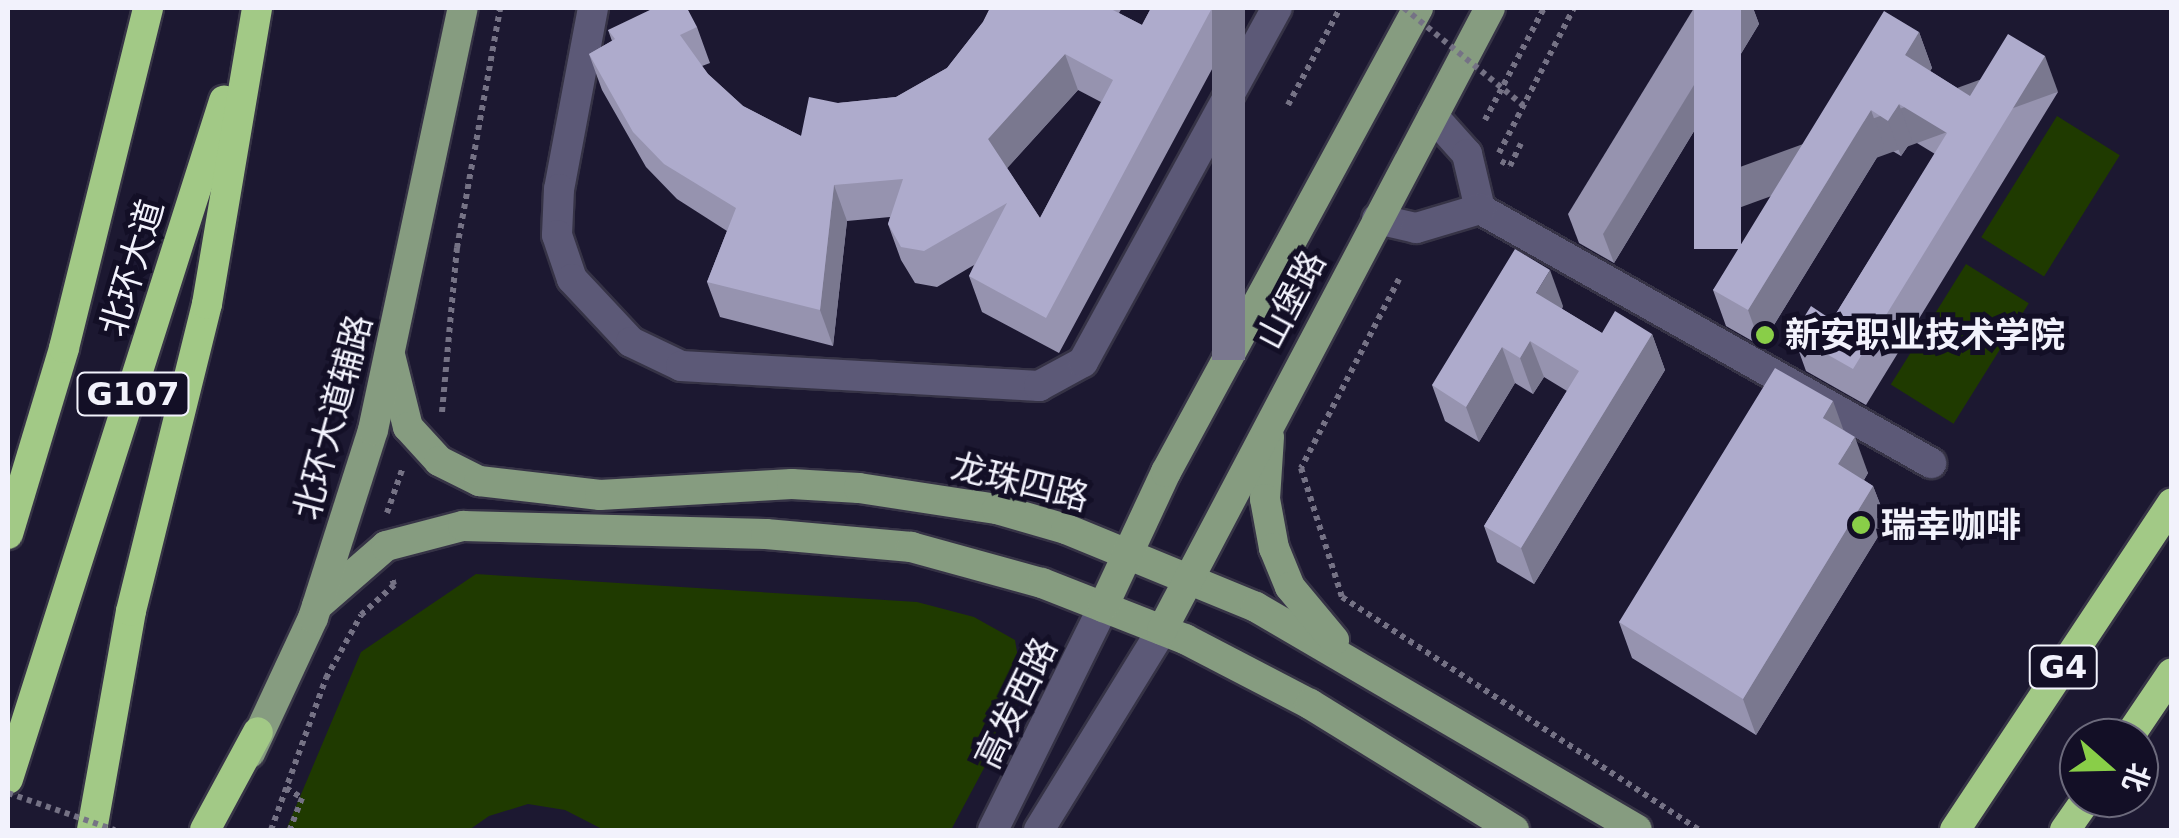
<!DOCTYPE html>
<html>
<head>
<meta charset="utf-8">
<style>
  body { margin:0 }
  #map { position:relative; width:2179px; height:838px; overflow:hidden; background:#1c1831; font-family:"DejaVu Sans","Noto Sans SC",sans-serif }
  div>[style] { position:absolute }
  .green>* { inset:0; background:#1f3a00; transform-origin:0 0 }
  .path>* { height:6px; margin-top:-3px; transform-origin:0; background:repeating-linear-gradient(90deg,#757285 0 5px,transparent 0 10px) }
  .roads { filter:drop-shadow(2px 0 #363346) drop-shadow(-2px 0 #363346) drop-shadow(0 2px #363346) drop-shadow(0 -2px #363346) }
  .minor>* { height:30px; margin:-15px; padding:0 15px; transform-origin:15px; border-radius:15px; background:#5c5977 }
  .major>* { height:30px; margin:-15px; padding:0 15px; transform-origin:15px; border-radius:15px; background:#869c80 }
  .highway>* { height:30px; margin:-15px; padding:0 15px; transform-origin:15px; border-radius:15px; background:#a2c986 }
  .path-bridge>* { height:6px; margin-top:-3px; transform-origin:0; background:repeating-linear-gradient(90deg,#757285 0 5px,transparent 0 10px) }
  .wall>* { inset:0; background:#9693af }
  .shaded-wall>* { inset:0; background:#7a788f; transform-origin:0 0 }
  .building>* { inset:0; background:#aeabcc; transform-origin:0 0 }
  .dots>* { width:28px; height:28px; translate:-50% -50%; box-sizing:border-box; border:5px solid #130f26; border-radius:50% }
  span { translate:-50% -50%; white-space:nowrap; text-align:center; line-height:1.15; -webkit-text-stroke:10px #130f26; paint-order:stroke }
  .shield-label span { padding:2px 8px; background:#130f26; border:2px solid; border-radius:8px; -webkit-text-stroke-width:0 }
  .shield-label { font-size:32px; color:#f2f2fc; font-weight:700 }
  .street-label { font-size:35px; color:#f2f2fc }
  .poi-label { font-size:35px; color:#f2f2fc; font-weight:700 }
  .left { translate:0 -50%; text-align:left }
  .frame { position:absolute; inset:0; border:10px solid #f2f2fc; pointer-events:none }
  .north { position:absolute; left:2059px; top:718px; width:100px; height:100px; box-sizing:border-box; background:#130f26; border:2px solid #6c6a7c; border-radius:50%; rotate:110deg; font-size:28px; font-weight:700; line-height:40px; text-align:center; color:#f2f2fc }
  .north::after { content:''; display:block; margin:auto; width:35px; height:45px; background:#89ce48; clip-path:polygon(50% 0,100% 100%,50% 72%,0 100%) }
</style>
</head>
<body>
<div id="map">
  <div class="green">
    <div style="left:2057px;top:116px;width:74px;height:143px;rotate:32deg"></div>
    <div style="left:1966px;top:264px;width:74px;height:142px;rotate:32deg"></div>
    <div style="clip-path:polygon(476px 574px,917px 602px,974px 617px,1015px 640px,1024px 693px,951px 830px,604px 830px,565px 810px,528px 804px,489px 816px,469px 830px,286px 830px,361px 652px)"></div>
  </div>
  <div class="path">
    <div style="left:1288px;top:105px;width:110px;rotate:-61.8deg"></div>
    <div style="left:1485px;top:120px;width:127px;rotate:-62.2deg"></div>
    <div style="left:1499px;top:153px;width:163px;rotate:-62.7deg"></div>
    <div style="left:1501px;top:161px;width:10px;rotate:29deg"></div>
    <div style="left:1510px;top:166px;width:25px;rotate:-64deg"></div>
    <div style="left:1399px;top:279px;width:213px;rotate:117.4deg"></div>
    <div style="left:1301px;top:468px;width:135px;rotate:72.4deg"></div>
    <div style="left:1342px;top:597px;width:426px;rotate:33.1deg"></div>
    <div style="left:442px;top:412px;width:165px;rotate:-84.8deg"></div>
    <div style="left:457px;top:248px;width:244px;rotate:-79.8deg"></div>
    <div style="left:387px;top:513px;width:49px;rotate:-70.8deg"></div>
    <div style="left:286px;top:788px;width:19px;rotate:32deg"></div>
    <div style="left:302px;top:798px;width:34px;rotate:111deg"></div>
    <div style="left:271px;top:830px;width:162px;rotate:-70.1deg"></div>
    <div style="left:326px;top:678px;width:72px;rotate:-60.9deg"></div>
    <div style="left:361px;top:615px;width:45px;rotate:-42.3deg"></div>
    <div style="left:394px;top:585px;width:7px;rotate:-106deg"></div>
  </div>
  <div class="roads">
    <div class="minor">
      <div style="left:593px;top:8px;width:184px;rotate:100.6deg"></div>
      <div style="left:559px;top:189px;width:46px;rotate:92.5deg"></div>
      <div style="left:557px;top:235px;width:46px;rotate:71.2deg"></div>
      <div style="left:572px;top:279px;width:86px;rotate:46.9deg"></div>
      <div style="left:631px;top:342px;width:55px;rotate:25.6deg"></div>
      <div style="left:681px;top:366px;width:359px;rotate:3.2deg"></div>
      <div style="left:1039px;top:386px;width:50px;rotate:-28.6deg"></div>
      <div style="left:1083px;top:362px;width:404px;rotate:-61.3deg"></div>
      <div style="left:1433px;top:116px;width:51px;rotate:48.2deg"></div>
      <div style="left:1467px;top:154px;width:57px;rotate:76.7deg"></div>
      <div style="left:1480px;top:209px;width:518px;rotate:29.39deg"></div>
      <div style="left:1377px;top:219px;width:40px;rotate:13deg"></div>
      <div style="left:1416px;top:228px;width:67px;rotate:-16.5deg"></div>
      <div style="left:993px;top:830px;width:249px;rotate:-63.7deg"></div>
      <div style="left:1039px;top:830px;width:235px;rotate:-58.4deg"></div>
    </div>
    <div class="major">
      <div style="left:390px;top:355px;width:74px;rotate:76deg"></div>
      <div style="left:408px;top:427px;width:46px;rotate:47.6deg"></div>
      <div style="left:439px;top:461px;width:45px;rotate:26.6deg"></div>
      <div style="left:479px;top:481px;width:122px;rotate:6.6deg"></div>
      <div style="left:600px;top:495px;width:192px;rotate:-3.3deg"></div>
      <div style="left:792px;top:484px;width:67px;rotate:3.4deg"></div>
      <div style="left:859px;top:488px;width:140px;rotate:8.7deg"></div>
      <div style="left:997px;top:509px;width:72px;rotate:16.2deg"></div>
      <div style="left:1066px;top:529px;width:205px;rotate:22.3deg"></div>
      <div style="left:1256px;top:607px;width:441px;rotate:30.3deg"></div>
      <div style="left:1269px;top:437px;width:62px;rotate:93.7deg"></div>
      <div style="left:1265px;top:499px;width:50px;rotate:79.6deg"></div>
      <div style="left:1274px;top:548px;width:42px;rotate:67.7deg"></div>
      <div style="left:1290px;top:587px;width:69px;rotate:50.3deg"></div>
      <div style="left:317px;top:606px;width:91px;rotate:-41deg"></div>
      <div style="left:386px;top:546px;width:80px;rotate:-14.6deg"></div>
      <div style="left:463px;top:526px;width:303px;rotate:1.5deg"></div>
      <div style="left:766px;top:534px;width:146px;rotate:5.1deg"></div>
      <div style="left:911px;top:547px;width:136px;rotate:15.4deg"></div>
      <div style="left:1042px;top:583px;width:154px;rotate:21.4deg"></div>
      <div style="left:1185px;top:639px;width:141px;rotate:27.5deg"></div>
      <div style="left:1310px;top:704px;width:240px;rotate:31.7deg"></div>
      <div style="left:1103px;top:607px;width:149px;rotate:-65deg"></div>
      <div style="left:1166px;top:472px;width:528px;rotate:-61.49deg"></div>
      <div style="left:1162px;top:630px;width:703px;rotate:-62.2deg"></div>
      <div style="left:250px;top:753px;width:149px;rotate:-65deg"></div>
      <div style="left:313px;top:618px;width:197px;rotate:-72.3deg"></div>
      <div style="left:373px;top:430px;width:431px;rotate:-78deg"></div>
    </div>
    <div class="highway">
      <div style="left:8px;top:534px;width:194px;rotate:-73.2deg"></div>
      <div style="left:64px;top:348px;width:350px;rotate:-76.1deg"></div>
      <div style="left:2128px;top:738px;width:78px;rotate:-55.9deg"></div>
      <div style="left:8px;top:779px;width:712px;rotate:-72.33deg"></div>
      <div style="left:92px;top:830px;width:222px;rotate:-79.9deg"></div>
      <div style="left:131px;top:611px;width:316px;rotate:-76.1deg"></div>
      <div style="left:207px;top:304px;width:300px;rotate:-80.4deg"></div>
      <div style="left:205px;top:830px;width:111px;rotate:-61.6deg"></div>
      <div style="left:1955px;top:830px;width:392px;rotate:-56.4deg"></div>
      <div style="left:2065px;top:830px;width:39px;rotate:-55deg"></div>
    </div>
  </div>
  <div class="path-bridge">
    <div style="left:1404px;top:8px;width:154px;rotate:39.2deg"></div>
    <div style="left:8px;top:793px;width:113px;rotate:19.1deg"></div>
  </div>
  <div class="wall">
    <div style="clip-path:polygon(evenodd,990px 8px,1122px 8px,1119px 13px,1142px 25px,1151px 8px,1245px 8px,1059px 353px,982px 312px,969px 276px,974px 265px,937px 287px,915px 283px,901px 260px,888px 224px,890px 217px,847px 221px,833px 346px,720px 317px,707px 282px,727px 231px,677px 199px,646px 167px,602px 90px,589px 54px,612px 41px,608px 30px,697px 27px,710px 63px,702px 66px,708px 74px,743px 106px,801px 136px,838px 103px,896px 97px,947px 68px,983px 22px,990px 8px,1078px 90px,1101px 102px,1040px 218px,1007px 168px,1078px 90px)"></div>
    <div style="clip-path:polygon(1694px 8px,1753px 8px,1759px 24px,1614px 263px,1579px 243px,1568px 214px)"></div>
    <div style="clip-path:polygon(1919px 32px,1932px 68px,1930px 71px,1970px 96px,2058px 92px,1866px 405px,1806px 371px,1793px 335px,1832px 320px,1935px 154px,1912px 140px,1901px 156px,1884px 146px,1761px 346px,1726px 326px,1713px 290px)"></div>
    <div style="clip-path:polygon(1563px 306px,1562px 309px,1602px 333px,1652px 334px,1665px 370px,1534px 584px,1497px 562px,1484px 526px,1567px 391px,1544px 377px,1533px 394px,1515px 383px,1479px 442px,1445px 421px,1432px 385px)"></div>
    <div style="clip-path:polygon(1844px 430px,1868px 473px,1864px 480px,1873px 486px,1887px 522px,1756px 735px,1632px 658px,1619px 622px)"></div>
  </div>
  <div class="shaded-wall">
    <div style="left:1212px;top:8px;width:33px;height:352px"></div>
    <div style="clip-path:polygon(1741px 8px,1753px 8px,1759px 24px,1614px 263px,1603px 234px)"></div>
    <div style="clip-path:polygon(1919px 32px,1932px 68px,1918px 91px,1905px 55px)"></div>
    <div style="clip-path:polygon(1065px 54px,1078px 90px,1001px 175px,988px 139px)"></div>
    <div style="left:2045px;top:56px;width:38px;height:367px;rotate:70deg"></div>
    <div style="clip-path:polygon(1899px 104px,1912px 140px,1901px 156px,1888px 121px)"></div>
    <div style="clip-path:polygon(1871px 110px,1884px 146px,1761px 346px,1748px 310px)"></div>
    <div style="clip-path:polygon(834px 185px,847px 221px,833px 346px,820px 310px)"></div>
    <div style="clip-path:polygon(1550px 270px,1563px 306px,1549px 329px,1536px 293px)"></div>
    <div style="clip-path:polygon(1652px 334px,1665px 370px,1534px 584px,1521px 548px)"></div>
    <div style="clip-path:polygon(1530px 341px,1544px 377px,1533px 394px,1520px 358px)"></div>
    <div style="clip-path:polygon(1502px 347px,1515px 383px,1479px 442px,1466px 407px)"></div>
    <div style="clip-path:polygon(1833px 401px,1846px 437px,1823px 418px)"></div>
    <div style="clip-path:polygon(1855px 437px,1868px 473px,1851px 500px,1838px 464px)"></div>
    <div style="clip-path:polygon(1873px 486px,1887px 522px,1756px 735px,1743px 699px)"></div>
  </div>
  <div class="building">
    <div style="clip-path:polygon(evenodd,654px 8px,687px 8px,697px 27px,680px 35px,708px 74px,743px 106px,801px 136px,809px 97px,838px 103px,896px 97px,947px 68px,983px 22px,990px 8px,1109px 8px,1142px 25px,1151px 8px,1212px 8px,1046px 318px,969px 276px,1007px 203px,924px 251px,901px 247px,888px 224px,903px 179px,834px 185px,820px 310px,707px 282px,736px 208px,664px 164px,633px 132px,589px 54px,615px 39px,608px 30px,654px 8px,1065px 54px,1113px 80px,1040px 218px,988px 139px,1065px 54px)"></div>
    <div style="left:1694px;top:8px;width:47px;height:241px"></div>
    <div style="clip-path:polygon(1884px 11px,1919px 32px,1905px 55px,1970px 96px,2008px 34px,2045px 56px,1853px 369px,1793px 335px,1811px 306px,1832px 320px,1947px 133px,1899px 104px,1888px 121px,1871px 110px,1748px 310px,1713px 290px)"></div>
    <div style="clip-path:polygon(1515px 249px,1550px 270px,1536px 293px,1602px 333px,1615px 311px,1652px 334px,1521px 548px,1484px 526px,1579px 371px,1530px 341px,1520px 358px,1502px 347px,1466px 407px,1432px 385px)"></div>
    <div style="clip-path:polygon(1775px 368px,1833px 401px,1823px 418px,1855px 437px,1838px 464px,1873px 486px,1743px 699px,1619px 622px)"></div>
  </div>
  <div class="dots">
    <div style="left:1765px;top:335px;background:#89ce48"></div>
    <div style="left:1861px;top:525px;background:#89ce48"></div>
  </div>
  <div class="shield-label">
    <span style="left:133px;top:394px">G107</span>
    <span style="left:2063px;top:667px">G4</span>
  </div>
  <div class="street-label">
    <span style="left:132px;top:268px;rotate:-73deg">北环大道</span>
    <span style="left:1291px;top:300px;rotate:-62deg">山堡路</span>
    <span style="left:333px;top:417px;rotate:-75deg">北环大道辅路</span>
    <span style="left:1020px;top:482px;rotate:14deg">龙珠四路</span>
    <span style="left:1016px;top:703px;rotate:-64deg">高发西路</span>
  </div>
  <div class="poi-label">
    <span class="left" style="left:1785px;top:335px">新安职业技术学院</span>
    <span class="left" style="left:1881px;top:525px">瑞幸咖啡</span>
  </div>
  <div class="frame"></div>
  <div class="north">北</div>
</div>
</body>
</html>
